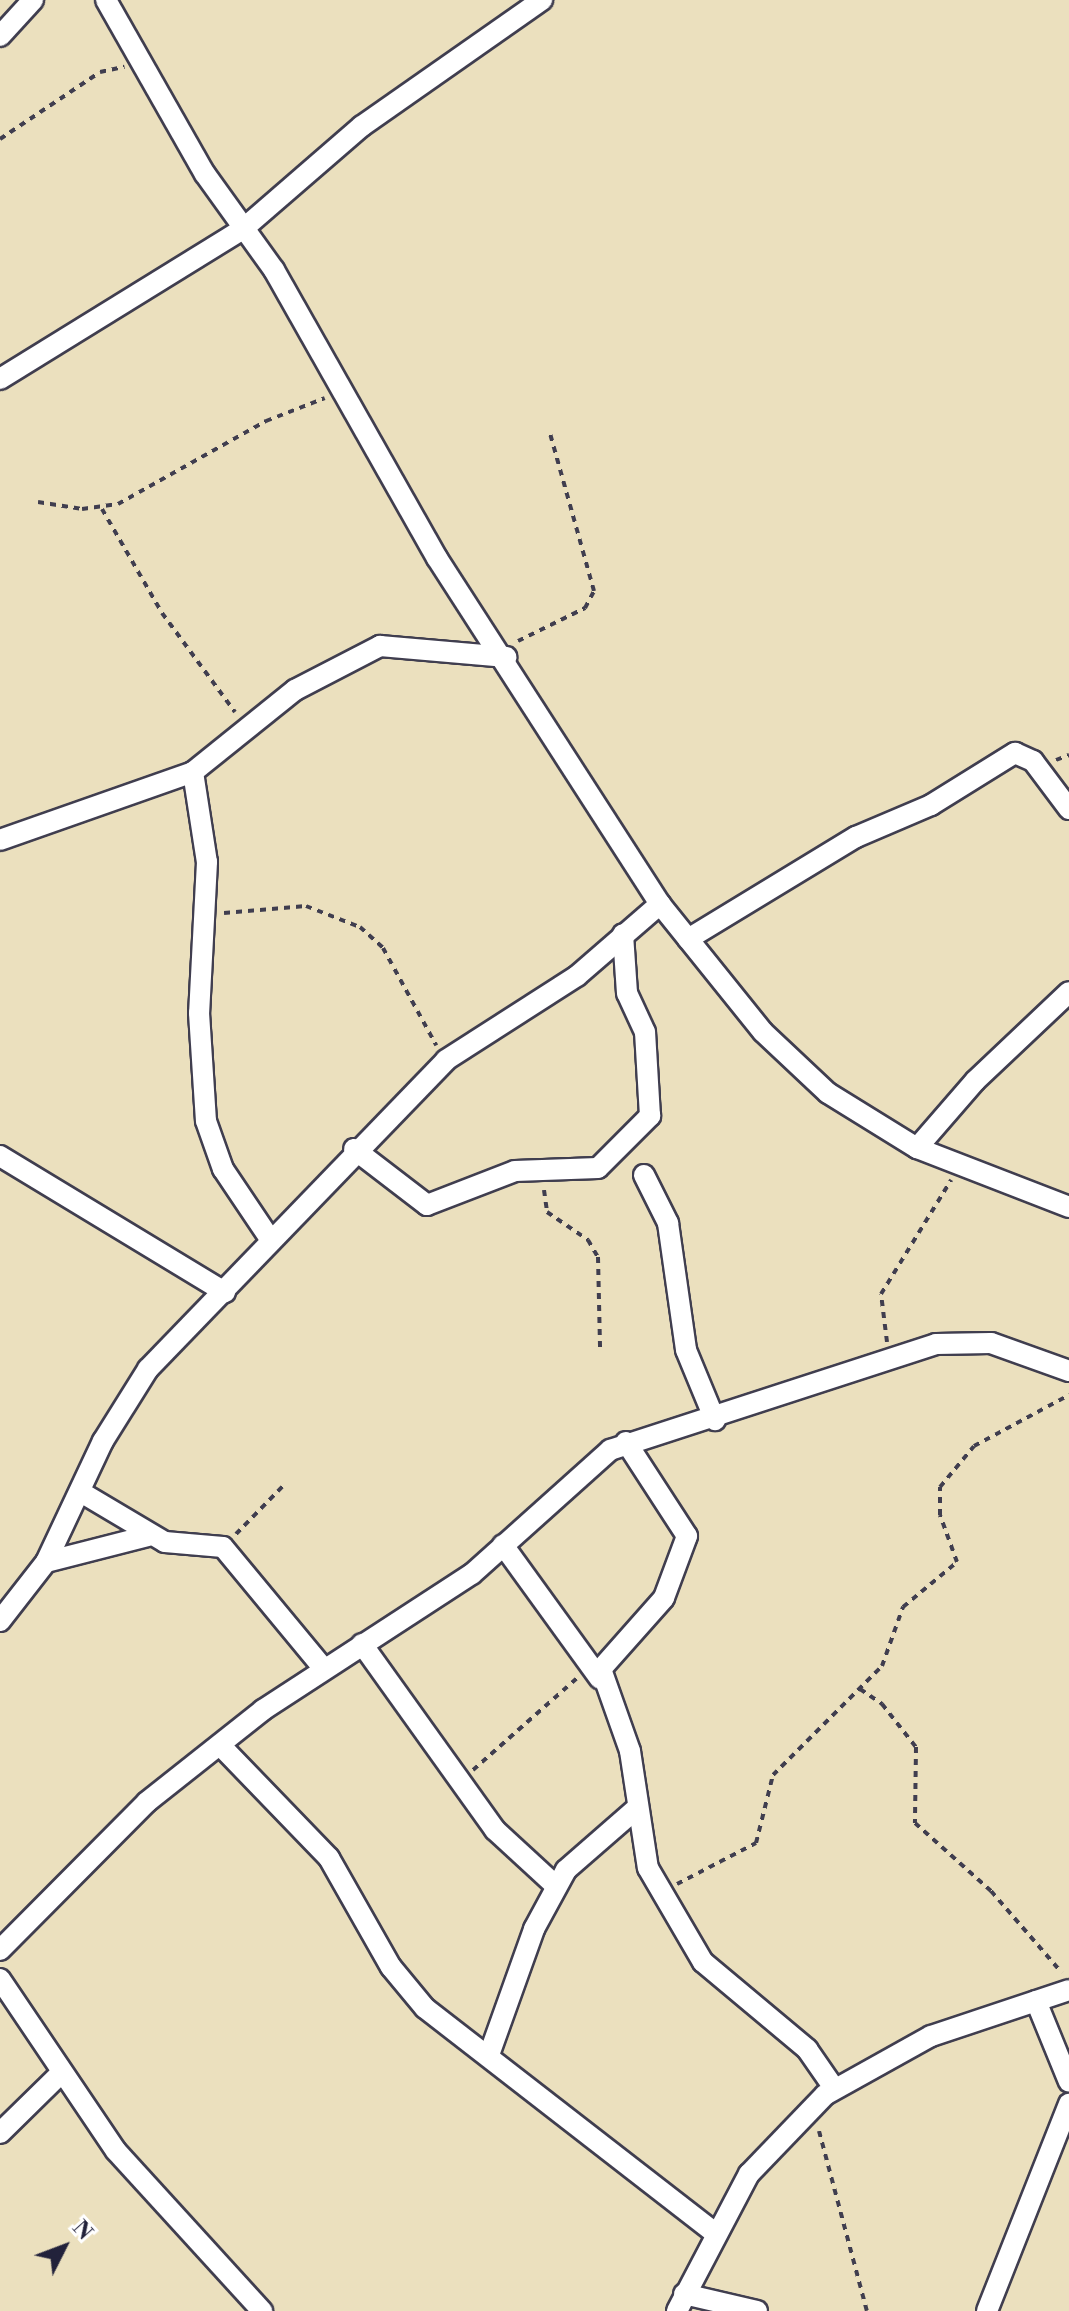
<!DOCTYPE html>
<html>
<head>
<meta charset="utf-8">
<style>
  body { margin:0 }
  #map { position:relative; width:1069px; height:2311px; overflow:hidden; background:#ebe0be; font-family:"Libre Bodoni",serif }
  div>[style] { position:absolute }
  .path>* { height:4px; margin-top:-2px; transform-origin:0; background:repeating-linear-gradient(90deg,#403e4f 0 6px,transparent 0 12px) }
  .roads { filter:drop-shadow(2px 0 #403e4f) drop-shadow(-2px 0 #403e4f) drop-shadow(0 2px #403e4f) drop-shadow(0 -2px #403e4f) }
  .minor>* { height:20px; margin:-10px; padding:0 10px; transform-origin:10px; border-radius:10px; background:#fff }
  span { translate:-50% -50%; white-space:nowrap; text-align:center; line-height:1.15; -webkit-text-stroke:8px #fff; paint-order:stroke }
  .north { position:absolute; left:24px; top:2207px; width:80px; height:80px; -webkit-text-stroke:6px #fff; paint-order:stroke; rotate:48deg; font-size:22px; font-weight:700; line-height:32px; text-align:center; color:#22223b }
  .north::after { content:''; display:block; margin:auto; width:28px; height:36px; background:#22223b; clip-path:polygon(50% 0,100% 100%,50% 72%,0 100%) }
</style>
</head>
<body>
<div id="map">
  <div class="path">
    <div style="left:0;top:139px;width:120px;rotate:-33.8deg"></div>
    <div style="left:100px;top:72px;width:25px;rotate:-12deg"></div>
    <div style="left:38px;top:502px;width:45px;rotate:9deg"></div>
    <div style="left:82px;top:509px;width:36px;rotate:-8deg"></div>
    <div style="left:118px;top:504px;width:170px;rotate:-29.3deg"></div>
    <div style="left:266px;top:421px;width:63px;rotate:-21.3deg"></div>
    <div style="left:102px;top:509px;width:120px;rotate:60deg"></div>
    <div style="left:162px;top:613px;width:123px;rotate:53.6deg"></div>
    <div style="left:518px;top:641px;width:75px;rotate:-26.2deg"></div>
    <div style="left:585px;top:608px;width:19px;rotate:-62deg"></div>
    <div style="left:594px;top:591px;width:167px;rotate:-105.6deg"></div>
    <div style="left:1056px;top:760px;width:14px;rotate:-21deg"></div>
    <div style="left:224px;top:913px;width:82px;rotate:-4.9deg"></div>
    <div style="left:306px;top:906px;width:58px;rotate:21.3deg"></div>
    <div style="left:360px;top:927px;width:31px;rotate:42deg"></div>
    <div style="left:383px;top:948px;width:111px;rotate:61.3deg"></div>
    <div style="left:544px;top:1190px;width:22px;rotate:82deg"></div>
    <div style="left:547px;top:1212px;width:50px;rotate:34.3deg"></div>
    <div style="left:588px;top:1240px;width:20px;rotate:60deg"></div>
    <div style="left:598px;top:1257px;width:90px;rotate:88.7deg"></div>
    <div style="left:887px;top:1342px;width:48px;rotate:-97.1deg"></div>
    <div style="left:881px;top:1294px;width:134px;rotate:-58.4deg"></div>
    <div style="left:236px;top:1534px;width:69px;rotate:-45.6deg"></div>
    <div style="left:860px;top:1689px;width:27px;rotate:34deg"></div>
    <div style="left:882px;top:1704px;width:55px;rotate:51.7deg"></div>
    <div style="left:916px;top:1747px;width:76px;rotate:90.8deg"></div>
    <div style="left:915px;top:1823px;width:102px;rotate:41.8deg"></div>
    <div style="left:991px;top:1891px;width:108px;rotate:49.1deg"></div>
    <div style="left:473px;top:1770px;width:139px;rotate:-41.5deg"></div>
    <div style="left:677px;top:1884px;width:89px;rotate:-27.4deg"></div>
    <div style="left:756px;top:1843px;width:70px;rotate:-76deg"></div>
    <div style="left:773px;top:1775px;width:154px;rotate:-45deg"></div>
    <div style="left:882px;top:1666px;width:63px;rotate:-70.4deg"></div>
    <div style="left:903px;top:1607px;width:70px;rotate:-39.8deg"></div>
    <div style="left:957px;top:1562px;width:50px;rotate:-109.9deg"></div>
    <div style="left:940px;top:1515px;width:28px;rotate:-90deg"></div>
    <div style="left:940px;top:1487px;width:53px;rotate:-50.3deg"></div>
    <div style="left:974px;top:1446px;width:108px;rotate:-28.2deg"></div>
    <div style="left:819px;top:2131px;width:186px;rotate:75.1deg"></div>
  </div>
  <div class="roads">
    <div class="minor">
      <div style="left:106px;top:0;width:200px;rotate:60.4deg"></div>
      <div style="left:205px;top:174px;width:118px;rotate:54.3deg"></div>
      <div style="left:274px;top:270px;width:331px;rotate:60.5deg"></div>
      <div style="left:437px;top:558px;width:412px;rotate:57.2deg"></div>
      <div style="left:660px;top:904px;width:164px;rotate:51.2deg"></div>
      <div style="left:763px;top:1032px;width:89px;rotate:43.2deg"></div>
      <div style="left:828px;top:1093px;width:105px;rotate:31.7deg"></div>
      <div style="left:917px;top:1148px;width:163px;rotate:21.2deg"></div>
      <div style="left:0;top:36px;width:49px;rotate:-47.5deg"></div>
      <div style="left:0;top:379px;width:286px;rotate:-31.7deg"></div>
      <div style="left:243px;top:229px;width:157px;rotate:-40.9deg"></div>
      <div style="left:362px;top:126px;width:220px;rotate:-35deg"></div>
      <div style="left:193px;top:772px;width:91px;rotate:81.2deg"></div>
      <div style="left:207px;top:862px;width:151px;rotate:93deg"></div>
      <div style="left:199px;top:1013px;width:108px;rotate:86.3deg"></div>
      <div style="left:206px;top:1121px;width:51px;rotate:70.5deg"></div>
      <div style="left:223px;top:1169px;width:84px;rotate:56.1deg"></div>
      <div style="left:0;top:840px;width:205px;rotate:-19.4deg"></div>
      <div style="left:193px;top:772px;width:131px;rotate:-38.8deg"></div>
      <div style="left:295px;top:690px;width:96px;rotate:-27.4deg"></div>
      <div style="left:380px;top:646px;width:127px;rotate:5deg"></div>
      <div style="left:688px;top:939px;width:197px;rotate:-31.3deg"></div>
      <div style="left:856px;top:837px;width:82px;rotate:-23.1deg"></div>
      <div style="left:931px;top:805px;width:99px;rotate:-31.8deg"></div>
      <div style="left:1015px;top:753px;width:20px;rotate:24deg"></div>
      <div style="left:1033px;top:761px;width:60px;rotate:53.1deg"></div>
      <div style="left:917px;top:1148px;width:89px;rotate:-49.1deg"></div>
      <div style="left:975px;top:1081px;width:129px;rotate:-43.4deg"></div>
      <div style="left:354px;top:1149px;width:92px;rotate:37.5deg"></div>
      <div style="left:427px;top:1205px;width:94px;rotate:-21.1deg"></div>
      <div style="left:515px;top:1171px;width:83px;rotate:-2.1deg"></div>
      <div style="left:598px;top:1168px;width:74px;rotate:-45deg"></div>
      <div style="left:650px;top:1116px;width:84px;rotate:-93.4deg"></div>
      <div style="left:645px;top:1032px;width:43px;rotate:-114.8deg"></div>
      <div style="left:627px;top:993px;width:59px;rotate:-93.9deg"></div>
      <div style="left:0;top:1156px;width:263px;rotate:31.2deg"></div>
      <div style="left:644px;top:1175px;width:54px;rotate:63.4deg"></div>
      <div style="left:668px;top:1223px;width:128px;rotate:81.9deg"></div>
      <div style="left:686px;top:1350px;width:76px;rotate:67.5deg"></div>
      <div style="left:626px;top:1442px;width:112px;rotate:57deg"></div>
      <div style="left:687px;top:1536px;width:66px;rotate:110.4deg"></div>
      <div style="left:664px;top:1598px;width:95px;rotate:131.6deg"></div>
      <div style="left:601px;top:1669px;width:87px;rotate:70.5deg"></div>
      <div style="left:630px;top:1751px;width:118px;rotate:81.3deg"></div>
      <div style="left:648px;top:1868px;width:109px;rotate:59.7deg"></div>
      <div style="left:703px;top:1962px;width:136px;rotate:39.9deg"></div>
      <div style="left:807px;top:2049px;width:47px;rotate:55.3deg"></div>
      <div style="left:84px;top:1494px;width:94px;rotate:30.7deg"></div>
      <div style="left:165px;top:1542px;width:58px;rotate:4.9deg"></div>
      <div style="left:223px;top:1547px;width:157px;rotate:50.4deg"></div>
      <div style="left:503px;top:1545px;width:165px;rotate:54.1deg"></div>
      <div style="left:46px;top:1562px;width:105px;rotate:-14.3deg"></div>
      <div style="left:0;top:1621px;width:75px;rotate:-52.1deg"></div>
      <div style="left:46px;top:1562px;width:134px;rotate:-64.8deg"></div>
      <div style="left:103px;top:1441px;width:85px;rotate:-58deg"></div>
      <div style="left:148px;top:1369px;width:429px;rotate:-46deg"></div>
      <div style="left:446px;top:1060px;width:156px;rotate:-32.7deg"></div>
      <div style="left:577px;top:976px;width:110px;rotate:-40.9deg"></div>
      <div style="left:362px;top:1644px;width:229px;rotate:54.4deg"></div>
      <div style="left:495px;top:1830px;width:83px;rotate:42.6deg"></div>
      <div style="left:220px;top:1745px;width:157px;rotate:46deg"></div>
      <div style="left:329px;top:1858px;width:125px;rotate:60.4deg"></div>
      <div style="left:391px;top:1967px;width:53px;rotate:50.3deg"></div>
      <div style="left:425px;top:2008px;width:364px;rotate:37.8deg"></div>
      <div style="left:0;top:1950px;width:209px;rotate:-45.2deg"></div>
      <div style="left:147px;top:1802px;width:148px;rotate:-38.4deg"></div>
      <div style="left:263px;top:1710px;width:249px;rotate:-33.1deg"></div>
      <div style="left:472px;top:1574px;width:186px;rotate:-41.9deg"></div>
      <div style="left:610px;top:1450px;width:343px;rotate:-18deg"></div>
      <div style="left:936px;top:1344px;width:55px;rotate:-1deg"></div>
      <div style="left:991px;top:1343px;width:83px;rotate:19.7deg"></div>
      <div style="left:0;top:1979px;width:207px;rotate:56deg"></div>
      <div style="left:116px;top:2151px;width:217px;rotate:47.6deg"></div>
      <div style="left:1036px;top:2001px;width:87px;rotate:67.8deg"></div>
      <div style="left:489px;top:2055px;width:134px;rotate:-70.3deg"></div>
      <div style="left:534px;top:1929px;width:67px;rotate:-61.5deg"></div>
      <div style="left:566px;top:1870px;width:94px;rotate:-41.1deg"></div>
      <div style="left:0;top:2133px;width:87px;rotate:-44.5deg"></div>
      <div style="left:684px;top:2294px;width:75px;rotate:13.1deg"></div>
      <div style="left:677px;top:2311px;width:155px;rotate:-62.3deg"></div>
      <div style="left:749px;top:2174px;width:110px;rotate:-46.1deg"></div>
      <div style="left:825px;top:2095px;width:121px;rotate:-29.1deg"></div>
      <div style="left:931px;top:2036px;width:145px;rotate:-18.4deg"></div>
      <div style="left:987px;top:2311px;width:223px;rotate:-68.4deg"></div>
    </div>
  </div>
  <div class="north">N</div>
</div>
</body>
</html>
